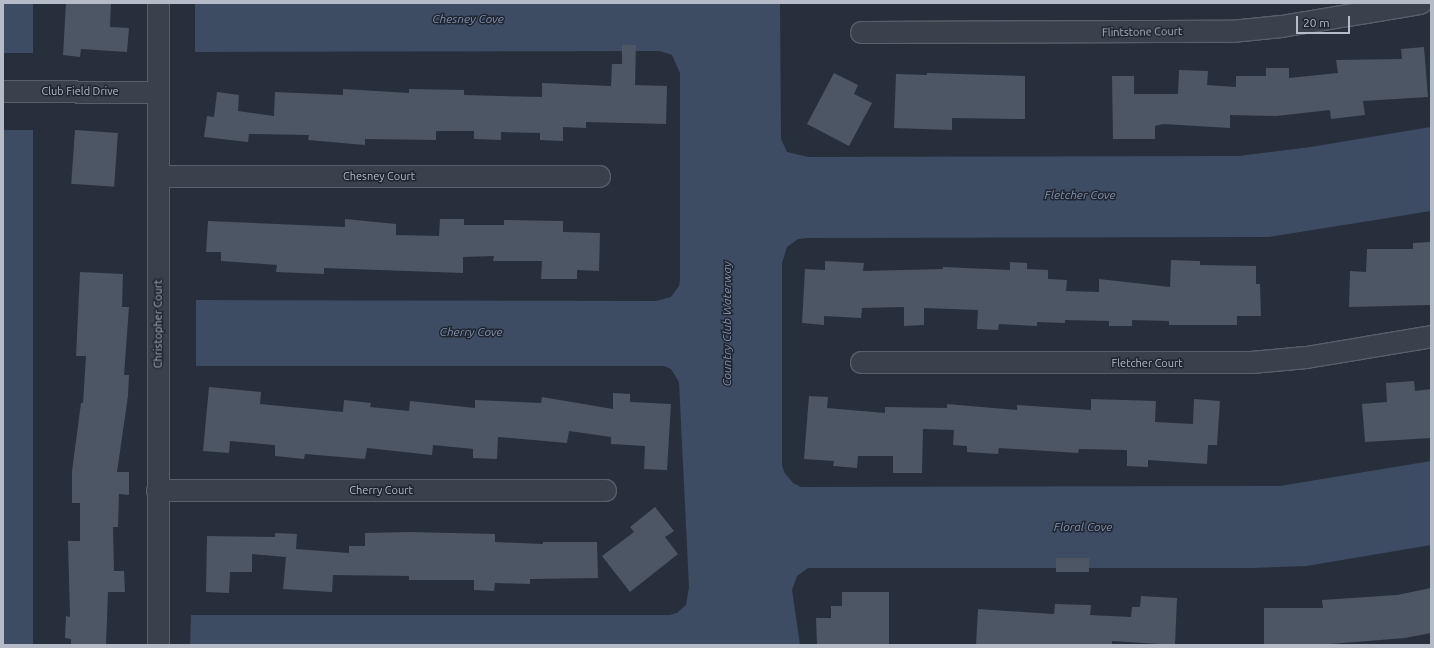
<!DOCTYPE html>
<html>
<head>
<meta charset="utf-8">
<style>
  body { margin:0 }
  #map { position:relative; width:1434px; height:648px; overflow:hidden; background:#272f3c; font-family:Ubuntu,sans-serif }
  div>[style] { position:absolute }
  .water>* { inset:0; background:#3e4c63; transform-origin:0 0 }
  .building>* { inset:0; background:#4d5664; transform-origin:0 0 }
  .roads { filter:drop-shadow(1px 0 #585f6a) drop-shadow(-1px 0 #585f6a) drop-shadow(0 1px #585f6a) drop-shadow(0 -1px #585f6a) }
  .minor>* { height:21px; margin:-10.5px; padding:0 10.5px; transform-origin:10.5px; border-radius:10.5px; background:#3a414c }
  span { translate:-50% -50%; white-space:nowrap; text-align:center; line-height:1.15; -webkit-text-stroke:3px #1f2631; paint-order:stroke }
  .street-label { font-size:11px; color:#b6bcc7 }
  .water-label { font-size:12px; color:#8191ac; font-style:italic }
  .frame { position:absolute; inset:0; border:4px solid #b6bcc7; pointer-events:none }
  .scale { position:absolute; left:1296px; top:16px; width:54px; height:18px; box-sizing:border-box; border:2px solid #b6bcc7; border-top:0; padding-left:5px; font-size:12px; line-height:14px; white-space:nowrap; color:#b6bcc7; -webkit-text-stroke:3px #1f2631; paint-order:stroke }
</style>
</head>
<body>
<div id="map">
  <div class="water">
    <div style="left:3px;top:3px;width:30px;height:50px"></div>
    <div style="clip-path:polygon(195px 3px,780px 3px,781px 139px,787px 152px,808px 157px,1238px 156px,1311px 147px,1431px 127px,1431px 211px,1269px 237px,808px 238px,798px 239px,787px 247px,782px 263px,782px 465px,784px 472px,793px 483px,801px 487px,1280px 486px,1431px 461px,1431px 545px,1306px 566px,1253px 568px,808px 568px,797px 576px,792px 590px,800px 645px,190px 645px,191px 615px,669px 615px,677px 613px,686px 605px,689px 587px,679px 382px,671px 369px,664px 366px,196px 366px,196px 300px,656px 301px,671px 297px,679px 286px,680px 280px,680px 73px,672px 55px,660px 51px,195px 52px)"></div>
    <div style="left:3px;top:130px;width:30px;height:515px"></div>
  </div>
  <div class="building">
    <div style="clip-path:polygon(66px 3px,111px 3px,110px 27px,129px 28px,127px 52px,81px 49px,80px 57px,63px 55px)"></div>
    <div style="clip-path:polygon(622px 45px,636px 45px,635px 85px,667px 86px,666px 124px,586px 122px,586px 128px,563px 127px,563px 141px,540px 140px,540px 133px,501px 132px,501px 140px,474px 139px,474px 131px,436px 131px,436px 140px,365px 139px,365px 145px,308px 140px,309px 135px,249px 134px,248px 142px,204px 137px,207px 116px,214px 117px,217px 92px,239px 95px,238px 111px,274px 116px,275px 92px,343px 95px,343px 89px,409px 93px,409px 89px,464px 90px,464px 95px,542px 97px,542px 83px,611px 86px,612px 64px,622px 64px)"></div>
    <div style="clip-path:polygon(1424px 47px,1428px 97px,1363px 101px,1365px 115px,1331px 119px,1330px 110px,1276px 116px,1230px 115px,1230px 128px,1163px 124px,1155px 126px,1155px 139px,1113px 139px,1112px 76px,1134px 76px,1134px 94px,1178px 94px,1179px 70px,1208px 71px,1207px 85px,1236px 87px,1236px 76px,1266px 76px,1266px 68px,1289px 68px,1289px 78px,1338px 73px,1336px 60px,1402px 59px,1401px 49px)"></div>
    <div style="clip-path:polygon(834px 73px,858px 85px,854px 94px,872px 103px,849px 146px,807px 124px)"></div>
    <div style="clip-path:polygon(927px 73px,1025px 76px,1025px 119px,952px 118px,952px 130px,894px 128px,896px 74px,927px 75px)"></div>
    <div style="left:75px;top:130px;width:43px;height:54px;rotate:4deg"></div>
    <div style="clip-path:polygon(345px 219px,396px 224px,396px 235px,439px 236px,440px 219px,464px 219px,464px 225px,504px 225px,504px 220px,563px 221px,563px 232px,600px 233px,599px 271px,577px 270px,577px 279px,541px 279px,542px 261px,493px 261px,494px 256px,463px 257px,463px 273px,324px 268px,324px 274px,276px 272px,277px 265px,221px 261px,221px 252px,206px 252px,208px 221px,345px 227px)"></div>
    <div style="clip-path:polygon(1431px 242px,1431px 305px,1349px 307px,1350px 271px,1366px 272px,1367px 249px,1413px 249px,1413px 243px)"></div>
    <div style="clip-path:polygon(1171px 260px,1200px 261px,1200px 265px,1256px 266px,1256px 284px,1260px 284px,1261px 316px,1237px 316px,1237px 325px,1169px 325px,1169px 321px,1132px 320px,1132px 326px,1109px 326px,1109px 321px,1065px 320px,1065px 323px,1037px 322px,1037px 326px,999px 324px,998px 330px,977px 329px,978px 310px,924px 308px,924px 325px,904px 326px,904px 307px,862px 308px,861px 318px,824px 316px,824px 325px,802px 323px,805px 269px,825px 270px,825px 261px,864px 263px,863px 271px,943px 269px,943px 267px,1010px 270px,1010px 262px,1027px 263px,1027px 269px,1048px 270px,1048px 279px,1067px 280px,1066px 291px,1099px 292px,1099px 279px,1170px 287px)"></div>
    <div style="clip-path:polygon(80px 272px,123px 274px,122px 307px,129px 307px,124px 375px,129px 375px,128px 396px,117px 472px,129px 472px,129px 495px,119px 494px,118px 527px,113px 527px,114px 571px,124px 571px,125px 592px,108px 592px,106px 645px,71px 645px,71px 639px,65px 638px,66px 616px,70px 617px,68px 541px,80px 541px,80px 503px,72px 503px,72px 471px,81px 403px,83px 403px,86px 356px,76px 356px)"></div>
    <div style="clip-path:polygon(1414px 381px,1415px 391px,1431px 389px,1431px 438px,1365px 442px,1362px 404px,1387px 402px,1386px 383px)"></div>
    <div style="clip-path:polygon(209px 387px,261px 392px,260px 404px,343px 412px,344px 400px,371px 403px,370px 407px,409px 411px,410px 401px,475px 408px,475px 400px,541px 403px,542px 397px,613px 409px,613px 393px,630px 394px,630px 402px,671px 404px,667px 470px,644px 469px,645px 446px,611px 444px,611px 437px,569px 431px,567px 443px,498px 437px,497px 459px,473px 458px,473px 449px,433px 445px,432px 455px,367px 448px,365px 459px,305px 454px,304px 459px,275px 456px,275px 445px,230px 441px,229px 453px,203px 451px)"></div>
    <div style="clip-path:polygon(809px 396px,828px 397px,827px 408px,885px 413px,885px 407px,947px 408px,947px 404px,1017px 410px,1017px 405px,1091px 410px,1091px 399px,1156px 401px,1155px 422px,1193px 424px,1194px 399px,1220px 401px,1217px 445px,1208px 445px,1207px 464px,1148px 460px,1148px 467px,1127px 466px,1127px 450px,1079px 449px,1078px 453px,999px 448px,998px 454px,967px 452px,967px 446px,953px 445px,954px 430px,923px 429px,922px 473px,893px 473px,893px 456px,858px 456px,857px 468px,833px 466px,834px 461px,804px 459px)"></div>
    <div style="clip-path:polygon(655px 507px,674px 531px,665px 537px,678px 554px,630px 592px,602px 556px,634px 532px,630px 527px)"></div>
    <div style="clip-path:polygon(409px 532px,495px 534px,495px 542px,543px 544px,543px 542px,597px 542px,598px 578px,530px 579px,530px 584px,495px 583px,494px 591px,474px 590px,474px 580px,409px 580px,409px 576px,333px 575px,332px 592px,283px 589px,286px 557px,252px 554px,252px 572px,230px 572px,229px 593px,206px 592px,207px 536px,275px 537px,275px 533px,297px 534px,296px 549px,349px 553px,349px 546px,365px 546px,365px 533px)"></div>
    <div style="left:1056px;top:558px;width:33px;height:14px"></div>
    <div style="clip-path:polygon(1431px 588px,1431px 633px,1405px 638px,1318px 645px,1264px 645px,1264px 608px,1323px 608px,1322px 600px,1397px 595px)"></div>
    <div style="clip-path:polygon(842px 592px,889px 592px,889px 645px,817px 645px,816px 618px,831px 618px,831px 606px,842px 606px)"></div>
    <div style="clip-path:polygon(1141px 596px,1177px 598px,1175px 645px,1112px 641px,1112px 645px,976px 645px,978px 609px,1054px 614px,1055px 604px,1091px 605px,1090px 615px,1131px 617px,1132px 607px,1140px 607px)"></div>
  </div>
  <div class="roads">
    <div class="minor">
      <div style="left:158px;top:3px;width:642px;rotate:90deg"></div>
      <div style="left:861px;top:32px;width:370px;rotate:-0.2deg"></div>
      <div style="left:1231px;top:31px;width:50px;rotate:-5.7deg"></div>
      <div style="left:1281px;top:26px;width:141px;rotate:-9.4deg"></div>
      <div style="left:3px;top:91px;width:155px;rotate:0.4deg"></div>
      <div style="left:158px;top:176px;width:441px"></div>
      <div style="left:861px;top:362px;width:390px"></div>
      <div style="left:1251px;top:362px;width:55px;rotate:-5.2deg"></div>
      <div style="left:1306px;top:357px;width:127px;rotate:-9.5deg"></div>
      <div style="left:157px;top:490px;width:448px"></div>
    </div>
  </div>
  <div class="street-label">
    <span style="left:1142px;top:32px;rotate:-1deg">Flintstone Court</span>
    <span style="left:80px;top:91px">Club Field Drive</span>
    <span style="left:379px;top:176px">Chesney Court</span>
    <span style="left:158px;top:324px;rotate:-90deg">Christopher Court</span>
    <span style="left:1147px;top:363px">Fletcher Court</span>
    <span style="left:381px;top:490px">Cherry Court</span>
  </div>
  <div class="water-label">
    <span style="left:468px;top:19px">Chesney Cove</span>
    <span style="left:1080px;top:195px">Fletcher Cove</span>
    <span style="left:727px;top:324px;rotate:-90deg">Country Club Waterway</span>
    <span style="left:471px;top:332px">Cherry Cove</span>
    <span style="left:1083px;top:527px">Floral Cove</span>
  </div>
  <div class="frame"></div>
  <div class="scale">20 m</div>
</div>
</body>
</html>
